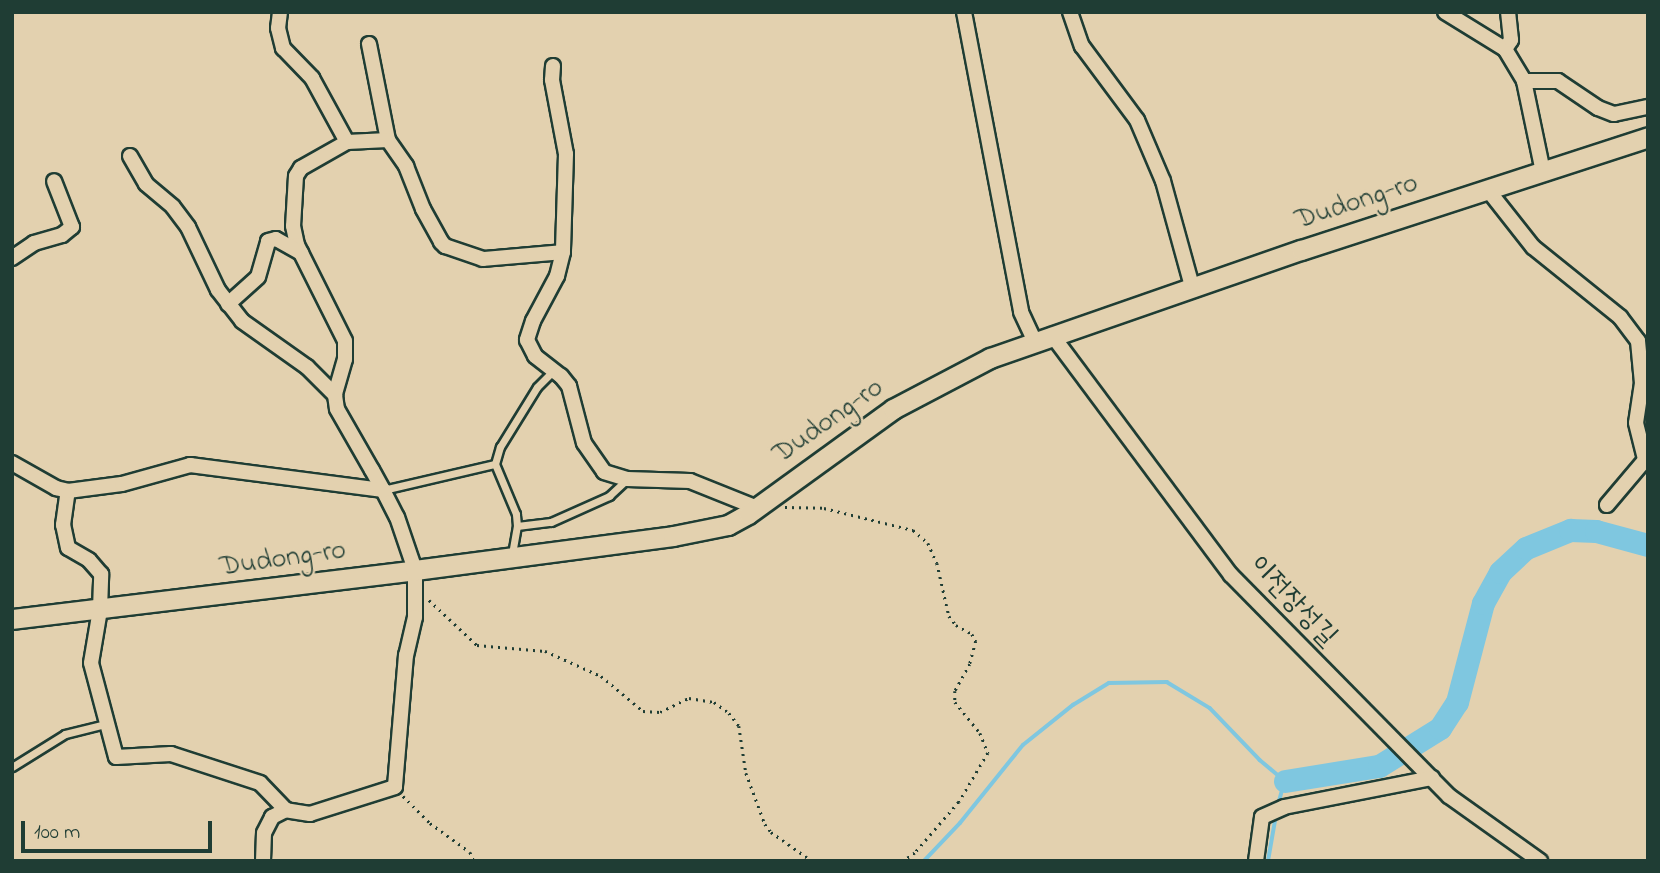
<!DOCTYPE html>
<html>
<head>
<meta charset="utf-8">
<style>
  body { margin:0 }
  #map { position:relative; width:1660px; height:873px; overflow:hidden; background:#e3d1af; font-family:"Indie Flower","Poor Story",sans-serif }
  div>[style] { position:absolute }
  .stream>* { height:3.5px; margin:-1.75px; padding:0 1.75px; transform-origin:1.75px; border-radius:1.75px; background:#7fc7e0 }
  .river>* { height:23px; margin:-11.5px; padding:0 11.5px; transform-origin:11.5px; border-radius:11.5px; background:#7fc7e0 }
  .path>* { height:2.5px; margin-top:-1.25px; transform-origin:0; background:repeating-linear-gradient(90deg,#1f3d34 0 2px,transparent 0 7px) }
  .roads { filter:drop-shadow(2px 0 #1f3d34) drop-shadow(-2px 0 #1f3d34) drop-shadow(0 2px #1f3d34) drop-shadow(0 -2px #1f3d34) }
  .service>* { height:7px; margin:-3.5px; padding:0 3.5px; transform-origin:3.5px; border-radius:3.5px; background:#e3d1af }
  .minor>* { height:14px; margin:-7px; padding:0 7px; transform-origin:7px; border-radius:7px; background:#e3d1af }
  .secondary>* { height:19px; margin:-9.5px; padding:0 9.5px; transform-origin:9.5px; border-radius:9.5px; background:#e3d1af }
  span { translate:-50% -50%; white-space:nowrap; text-align:center; line-height:1.15; -webkit-text-stroke:5px #e3d1af; paint-order:stroke }
  .street-label { font-size:28px; color:#1f3d34 }
  .frame { position:absolute; inset:0; border:14px solid #1f3d34; pointer-events:none }
  .scale { position:absolute; left:21px; top:821px; width:191px; height:32px; box-sizing:border-box; border:4px solid #1f3d34; border-top:0; padding-left:9px; font-size:21px; line-height:24px; white-space:nowrap; color:#1f3d34; -webkit-text-stroke:5px #e3d1af; paint-order:stroke }
</style>
</head>
<body>
<div id="map">
  <div class="stream">
    <div style="left:924px;top:861px;width:52px;rotate:-46.5deg"></div>
    <div style="left:960px;top:823px;width:100px;rotate:-51.1deg"></div>
    <div style="left:1023px;top:745px;width:64px;rotate:-38.7deg"></div>
    <div style="left:1073px;top:705px;width:42px;rotate:-31.4deg"></div>
    <div style="left:1109px;top:683px;width:58px;rotate:-1deg"></div>
    <div style="left:1167px;top:682px;width:50px;rotate:31.2deg"></div>
    <div style="left:1210px;top:708px;width:72px;rotate:46.1deg"></div>
    <div style="left:1260px;top:760px;width:33px;rotate:40deg"></div>
    <div style="left:1285px;top:781px;width:24px;rotate:105deg"></div>
    <div style="left:1268px;top:861px;width:47px;rotate:-80.1deg"></div>
  </div>
  <div class="river">
    <div style="left:1285px;top:781px;width:95px;rotate:-9.1deg"></div>
    <div style="left:1379px;top:766px;width:72px;rotate:-31.9deg"></div>
    <div style="left:1440px;top:728px;width:31px;rotate:-57deg"></div>
    <div style="left:1457px;top:702px;width:102px;rotate:-75.3deg"></div>
    <div style="left:1483px;top:603px;width:35px;rotate:-61deg"></div>
    <div style="left:1500px;top:572px;width:35px;rotate:-43deg"></div>
    <div style="left:1526px;top:548px;width:48px;rotate:-22.2deg"></div>
    <div style="left:1570px;top:530px;width:26px;rotate:2deg"></div>
    <div style="left:1596px;top:531px;width:54px;rotate:15.1deg"></div>
  </div>
  <div class="path">
    <div style="left:785px;top:507px;width:39px;rotate:1deg"></div>
    <div style="left:824px;top:508px;width:92px;rotate:13.9deg"></div>
    <div style="left:913px;top:530px;width:20px;rotate:41deg"></div>
    <div style="left:928px;top:543px;width:22px;rotate:66deg"></div>
    <div style="left:937px;top:563px;width:54px;rotate:77.2deg"></div>
    <div style="left:949px;top:616px;width:11px;rotate:52deg"></div>
    <div style="left:956px;top:625px;width:18px;rotate:29deg"></div>
    <div style="left:972px;top:634px;width:8px;rotate:60deg"></div>
    <div style="left:976px;top:641px;width:24px;rotate:105deg"></div>
    <div style="left:970px;top:664px;width:31px;rotate:119deg"></div>
    <div style="left:955px;top:691px;width:11px;rotate:90deg"></div>
    <div style="left:955px;top:702px;width:40px;rotate:51deg"></div>
    <div style="left:980px;top:733px;width:22px;rotate:68deg"></div>
    <div style="left:988px;top:753px;width:57px;rotate:120.6deg"></div>
    <div style="left:959px;top:802px;width:67px;rotate:130.8deg"></div>
    <div style="left:915px;top:853px;width:14px;rotate:146deg"></div>
    <div style="left:429px;top:600px;width:66px;rotate:43.2deg"></div>
    <div style="left:477px;top:645px;width:68px;rotate:5deg"></div>
    <div style="left:545px;top:651px;width:61px;rotate:24.1deg"></div>
    <div style="left:601px;top:676px;width:55px;rotate:39.8deg"></div>
    <div style="left:643px;top:711px;width:17px;rotate:3deg"></div>
    <div style="left:660px;top:712px;width:32px;rotate:-26deg"></div>
    <div style="left:689px;top:698px;width:25px;rotate:9deg"></div>
    <div style="left:714px;top:702px;width:19px;rotate:36deg"></div>
    <div style="left:729px;top:713px;width:16px;rotate:52deg"></div>
    <div style="left:739px;top:726px;width:48px;rotate:81.5deg"></div>
    <div style="left:746px;top:773px;width:54px;rotate:69.6deg"></div>
    <div style="left:765px;top:824px;width:10px;rotate:53deg"></div>
    <div style="left:771px;top:832px;width:50px;rotate:35.3deg"></div>
    <div style="left:403px;top:796px;width:38px;rotate:45deg"></div>
    <div style="left:430px;top:823px;width:49px;rotate:35.9deg"></div>
    <div style="left:470px;top:852px;width:10px;rotate:66deg"></div>
  </div>
  <div class="roads">
    <div class="service">
      <div style="left:383px;top:490px;width:115px;rotate:-13.1deg"></div>
      <div style="left:517px;top:526px;width:34px;rotate:-7deg"></div>
      <div style="left:551px;top:522px;width:64px;rotate:-24.1deg"></div>
      <div style="left:609px;top:496px;width:25px;rotate:-43deg"></div>
      <div style="left:512px;top:554px;width:28px;rotate:-80deg"></div>
      <div style="left:517px;top:526px;width:12px;rotate:-95deg"></div>
      <div style="left:516px;top:514px;width:54px;rotate:-112.8deg"></div>
      <div style="left:495px;top:464px;width:18px;rotate:-74deg"></div>
      <div style="left:500px;top:447px;width:70px;rotate:-58.3deg"></div>
      <div style="left:537px;top:387px;width:24px;rotate:-45deg"></div>
      <div style="left:12px;top:767px;width:62px;rotate:-31.9deg"></div>
      <div style="left:65px;top:734px;width:41px;rotate:-14deg"></div>
    </div>
    <div class="minor">
      <div style="left:280px;top:12px;width:16px;rotate:97deg"></div>
      <div style="left:278px;top:28px;width:21px;rotate:76deg"></div>
      <div style="left:283px;top:48px;width:42px;rotate:46deg"></div>
      <div style="left:312px;top:78px;width:73px;rotate:61.3deg"></div>
      <div style="left:347px;top:142px;width:53px;rotate:150.5deg"></div>
      <div style="left:301px;top:168px;width:9px;rotate:122deg"></div>
      <div style="left:296px;top:176px;width:50px;rotate:93.4deg"></div>
      <div style="left:293px;top:226px;width:19px;rotate:78deg"></div>
      <div style="left:297px;top:245px;width:107px;rotate:63.4deg"></div>
      <div style="left:345px;top:341px;width:18px;rotate:90deg"></div>
      <div style="left:345px;top:359px;width:37px;rotate:106deg"></div>
      <div style="left:335px;top:395px;width:14px;rotate:82deg"></div>
      <div style="left:337px;top:409px;width:70px;rotate:60.2deg"></div>
      <div style="left:372px;top:470px;width:23px;rotate:61deg"></div>
      <div style="left:383px;top:490px;width:30px;rotate:63deg"></div>
      <div style="left:397px;top:517px;width:56px;rotate:71.2deg"></div>
      <div style="left:415px;top:570px;width:47px;rotate:90deg"></div>
      <div style="left:415px;top:617px;width:39px;rotate:103deg"></div>
      <div style="left:406px;top:655px;width:132px;rotate:94.8deg"></div>
      <div style="left:395px;top:787px;width:89px;rotate:162.4deg"></div>
      <div style="left:310px;top:814px;width:24px;rotate:-171deg"></div>
      <div style="left:286px;top:810px;width:37px;rotate:-134deg"></div>
      <div style="left:260px;top:783px;width:94px;rotate:-162deg"></div>
      <div style="left:171px;top:754px;width:55px;rotate:176.9deg"></div>
      <div style="left:116px;top:757px;width:97px;rotate:-104.9deg"></div>
      <div style="left:91px;top:663px;width:54px;rotate:-80.4deg"></div>
      <div style="left:100px;top:610px;width:36px;rotate:-88deg"></div>
      <div style="left:101px;top:574px;width:18px;rotate:-131deg"></div>
      <div style="left:89px;top:560px;width:24px;rotate:-150deg"></div>
      <div style="left:68px;top:548px;width:24px;rotate:-102deg"></div>
      <div style="left:63px;top:525px;width:34px;rotate:-82deg"></div>
      <div style="left:68px;top:491px;width:54px;rotate:-7.4deg"></div>
      <div style="left:122px;top:484px;width:71px;rotate:-15.6deg"></div>
      <div style="left:190px;top:465px;width:195px;rotate:7.4deg"></div>
      <div style="left:964px;top:12px;width:305px;rotate:79.2deg"></div>
      <div style="left:1021px;top:312px;width:33px;rotate:65deg"></div>
      <div style="left:1070px;top:12px;width:36px;rotate:71deg"></div>
      <div style="left:1082px;top:46px;width:92px;rotate:53.4deg"></div>
      <div style="left:1137px;top:120px;width:66px;rotate:66.9deg"></div>
      <div style="left:1163px;top:181px;width:113px;rotate:74.6deg"></div>
      <div style="left:1445px;top:12px;width:70px;rotate:31.7deg"></div>
      <div style="left:1505px;top:49px;width:37px;rotate:59deg"></div>
      <div style="left:1524px;top:81px;width:93px;rotate:78.2deg"></div>
      <div style="left:369px;top:44px;width:98px;rotate:78.8deg"></div>
      <div style="left:388px;top:140px;width:32px;rotate:55deg"></div>
      <div style="left:406px;top:166px;width:46px;rotate:68.4deg"></div>
      <div style="left:423px;top:209px;width:38px;rotate:61deg"></div>
      <div style="left:441px;top:242px;width:6px;rotate:45deg"></div>
      <div style="left:445px;top:246px;width:40px;rotate:18.9deg"></div>
      <div style="left:483px;top:259px;width:80px;rotate:-5deg"></div>
      <div style="left:1505px;top:49px;width:11px;rotate:-56deg"></div>
      <div style="left:1511px;top:40px;width:28px;rotate:-96deg"></div>
      <div style="left:553px;top:66px;width:14px;rotate:94deg"></div>
      <div style="left:552px;top:80px;width:75px;rotate:79.3deg"></div>
      <div style="left:566px;top:154px;width:98px;rotate:91.8deg"></div>
      <div style="left:563px;top:252px;width:25px;rotate:104deg"></div>
      <div style="left:557px;top:276px;width:51px;rotate:118.1deg"></div>
      <div style="left:533px;top:321px;width:20px;rotate:108deg"></div>
      <div style="left:527px;top:340px;width:18px;rotate:63deg"></div>
      <div style="left:535px;top:356px;width:33px;rotate:38deg"></div>
      <div style="left:561px;top:376px;width:13px;rotate:51deg"></div>
      <div style="left:569px;top:386px;width:59px;rotate:75.3deg"></div>
      <div style="left:584px;top:443px;width:35px;rotate:55deg"></div>
      <div style="left:604px;top:472px;width:24px;rotate:17deg"></div>
      <div style="left:627px;top:479px;width:63px;rotate:1.8deg"></div>
      <div style="left:690px;top:481px;width:72px;rotate:21.9deg"></div>
      <div style="left:1524px;top:81px;width:34px"></div>
      <div style="left:1558px;top:81px;width:48px;rotate:34deg"></div>
      <div style="left:1598px;top:108px;width:17px;rotate:21deg"></div>
      <div style="left:1614px;top:114px;width:35px;rotate:-12deg"></div>
      <div style="left:347px;top:142px;width:41px;rotate:-2.8deg"></div>
      <div style="left:130px;top:156px;width:32px;rotate:60deg"></div>
      <div style="left:146px;top:184px;width:35px;rotate:40deg"></div>
      <div style="left:173px;top:207px;width:25px;rotate:53deg"></div>
      <div style="left:188px;top:227px;width:70px;rotate:64.5deg"></div>
      <div style="left:218px;top:290px;width:39px;rotate:52deg"></div>
      <div style="left:242px;top:321px;width:80px;rotate:35.3deg"></div>
      <div style="left:307px;top:367px;width:40px;rotate:45deg"></div>
      <div style="left:1488px;top:190px;width:73px;rotate:51.7deg"></div>
      <div style="left:1533px;top:247px;width:112px;rotate:38.8deg"></div>
      <div style="left:1620px;top:317px;width:30px;rotate:53deg"></div>
      <div style="left:1638px;top:341px;width:42px;rotate:84.6deg"></div>
      <div style="left:1642px;top:383px;width:40px;rotate:98.5deg"></div>
      <div style="left:1636px;top:423px;width:38px;rotate:76deg"></div>
      <div style="left:1645px;top:460px;width:59px;rotate:130.2deg"></div>
      <div style="left:12px;top:258px;width:27px;rotate:-34deg"></div>
      <div style="left:34px;top:243px;width:29px;rotate:-16deg"></div>
      <div style="left:62px;top:235px;width:13px;rotate:-39deg"></div>
      <div style="left:72px;top:227px;width:49px;rotate:-111.4deg"></div>
      <div style="left:228px;top:304px;width:40px;rotate:-42deg"></div>
      <div style="left:258px;top:277px;width:37px;rotate:-74deg"></div>
      <div style="left:268px;top:241px;width:8px;rotate:-14deg"></div>
      <div style="left:276px;top:239px;width:29px;rotate:29deg"></div>
      <div style="left:1052px;top:335px;width:299px;rotate:53.3deg"></div>
      <div style="left:1231px;top:575px;width:310px;rotate:45.4deg"></div>
      <div style="left:1449px;top:796px;width:112px;rotate:35.5deg"></div>
      <div style="left:12px;top:463px;width:51px;rotate:29.6deg"></div>
      <div style="left:56px;top:488px;width:12px;rotate:14deg"></div>
      <div style="left:263px;top:861px;width:28px;rotate:-88deg"></div>
      <div style="left:264px;top:833px;width:18px;rotate:-63deg"></div>
      <div style="left:272px;top:817px;width:16px;rotate:-27deg"></div>
      <div style="left:1256px;top:861px;width:44px;rotate:-82.2deg"></div>
      <div style="left:1262px;top:817px;width:24px;rotate:-24deg"></div>
      <div style="left:1284px;top:807px;width:151px;rotate:-11.1deg"></div>
    </div>
    <div class="secondary">
      <div style="left:12px;top:619px;width:406px;rotate:-6.9deg"></div>
      <div style="left:415px;top:570px;width:260px;rotate:-7.5deg"></div>
      <div style="left:673px;top:536px;width:56px;rotate:-11.3deg"></div>
      <div style="left:728px;top:525px;width:23px;rotate:-29deg"></div>
      <div style="left:748px;top:514px;width:179px;rotate:-35.9deg"></div>
      <div style="left:893px;top:409px;width:110px;rotate:-27.7deg"></div>
      <div style="left:990px;top:358px;width:329px;rotate:-19.2deg"></div>
      <div style="left:1301px;top:250px;width:365px;rotate:-18deg"></div>
    </div>
  </div>
  <div class="street-label">
    <span style="left:1357px;top:203px;rotate:-18deg">Dudong-ro</span>
    <span style="left:829px;top:422px;rotate:-35deg">Dudong-ro</span>
    <span style="left:283px;top:560px;rotate:-8deg">Dudong-ro</span>
    <span style="left:1292px;top:602px;rotate:46deg">이전장성길</span>
  </div>
  <div class="frame"></div>
  <div class="scale">100 m</div>
</div>
</body>
</html>
